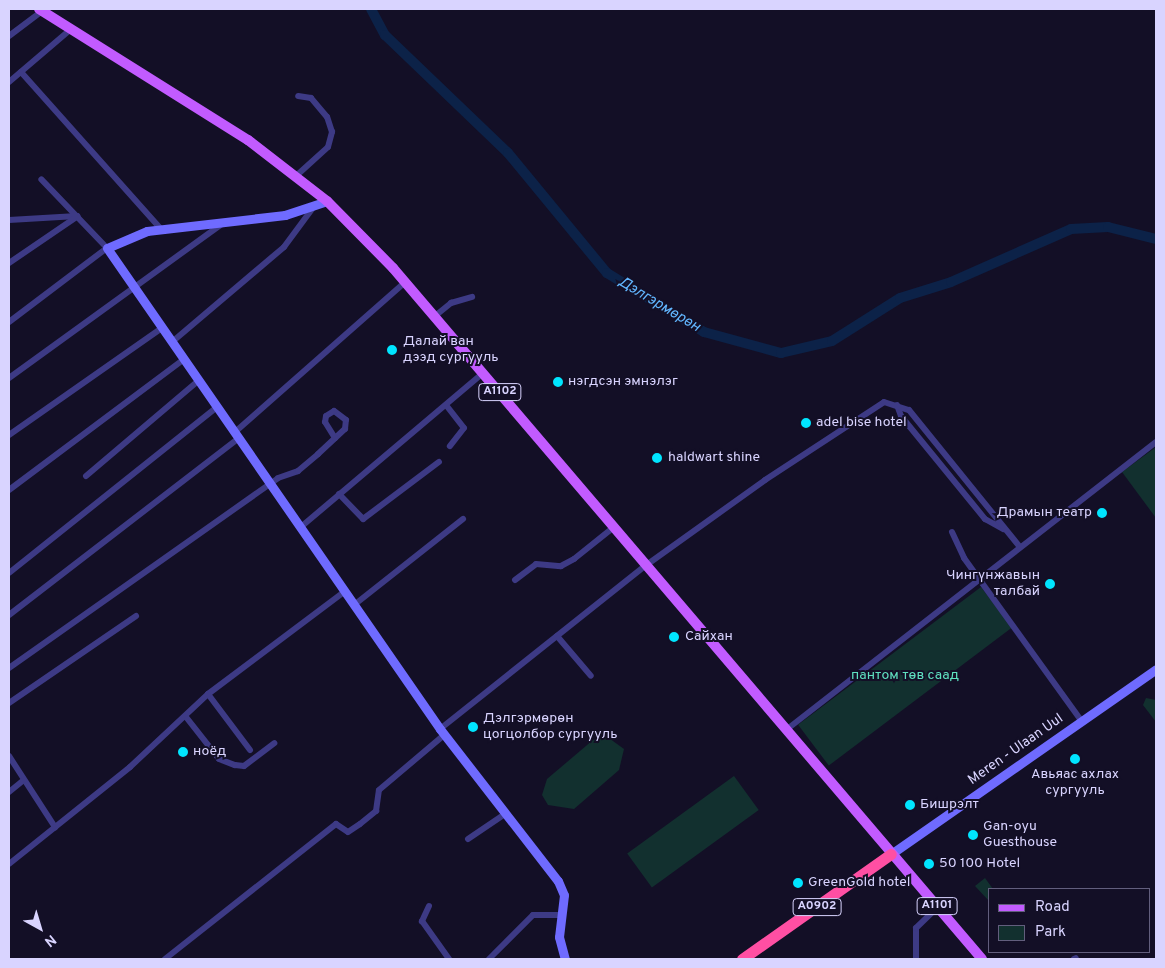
<!DOCTYPE html>
<html>
<head>
<meta charset="utf-8">
<style>
  body { margin:0 }
  #map { position:relative; width:1165px; height:968px; overflow:hidden; background:#130f26; font-family:Overpass,sans-serif }
  div>[style] { position:absolute }
  .green>* { inset:0; background:#12302f; transform-origin:0 0 }
  .river>* { height:10px; margin:-5px; padding:0 5px; transform-origin:5px; border-radius:5px; background:#0c2248 }
  .street>* { height:6px; margin:-3px; padding:0 3px; transform-origin:3px; border-radius:3px; background:#3d3a85 }
  .secondary>* { height:9px; margin:-4.5px; padding:0 4.5px; transform-origin:4.5px; border-radius:4.5px; background:#6f6bff }
  .primary>* { height:10px; margin:-5px; padding:0 5px; transform-origin:5px; border-radius:5px; background:#c25bff }
  .highway>* { height:11px; margin:-5.5px; padding:0 5.5px; transform-origin:5.5px; border-radius:5.5px; background:#ff4fa3 }
  .dots>* { width:14px; height:14px; translate:-50% -50%; box-sizing:border-box; border:2px solid #130f26; border-radius:50% }
  span { translate:-50% -50%; white-space:nowrap; text-align:center; line-height:1.15; -webkit-text-stroke:4px #130f26; paint-order:stroke }
  .shield-label span { padding:1px 4px; background:#130f26; border:1px solid; border-radius:4px; -webkit-text-stroke-width:0 }
  .shield-label { font-size:12px; color:#d9d4ff; font-weight:700 }
  .poi-label { font-size:14px; color:#d9d4ff }
  .left { translate:0 -50%; text-align:left }
  .right { translate:-100% -50%; text-align:right }
  .park-label { font-size:14px; color:#5fe0c0 }
  .street-label { font-size:14px; color:#d9d4ff }
  .water-label { font-size:15px; color:#62b6ff; font-style:italic }
  .frame { position:absolute; inset:0; border:10px solid #d9d4ff; pointer-events:none }
  .legend { position:absolute; left:988px; top:888px; width:162px; height:65px; box-sizing:border-box; background:#130f26; border:1px solid #625e7d; margin:0; padding:6px 9px; list-style:none; font-size:15px; color:#d9d4ff }
  .legend li { display:flex; align-items:center; gap:10px; height:25px }
  .legend b { width:25px; border:1px solid #625e7d }
  .north { position:absolute; left:15px; top:903px; width:50px; height:50px; -webkit-text-stroke:4px #130f26; paint-order:stroke; rotate:141deg; font-size:14px; font-weight:700; line-height:20px; text-align:center; color:#d9d4ff }
  .north::after { content:''; display:block; margin:auto; width:18px; height:22px; background:#d9d4ff; clip-path:polygon(50% 0,100% 100%,50% 72%,0 100%) }
</style>
</head>
<body>
<div id="map">
  <div class="green">
    <div style="clip-path:polygon(1156px 447px,1156px 518px,1122px 472px)"></div>
    <div style="left:981px;top:587px;width:51px;height:229px;rotate:53deg"></div>
    <div style="clip-path:polygon(1146px 698px,1156px 700px,1156px 722px,1143px 705px)"></div>
    <div style="clip-path:polygon(606px 736px,624px 749px,619px 770px,574px 809px,548px 805px,542px 795px,547px 779px,593px 740px)"></div>
    <div style="left:734px;top:776px;width:42px;height:132px;rotate:54deg"></div>
    <div style="clip-path:polygon(985px 878px,993px 889px,989px 889px,989px 901px,975px 886px)"></div>
  </div>
  <div class="river">
    <div style="left:371px;top:9px;width:30px;rotate:62deg"></div>
    <div style="left:385px;top:35px;width:170px;rotate:43.8deg"></div>
    <div style="left:508px;top:153px;width:156px;rotate:50.5deg"></div>
    <div style="left:607px;top:273px;width:114px;rotate:31.3deg"></div>
    <div style="left:704px;top:332px;width:80px;rotate:15.3deg"></div>
    <div style="left:781px;top:353px;width:52px;rotate:-13.2deg"></div>
    <div style="left:832px;top:341px;width:80px;rotate:-32.3deg"></div>
    <div style="left:900px;top:298px;width:53px;rotate:-17.4deg"></div>
    <div style="left:951px;top:282px;width:131px;rotate:-23.8deg"></div>
    <div style="left:1071px;top:229px;width:37px;rotate:-3deg"></div>
    <div style="left:1108px;top:227px;width:49px;rotate:14deg"></div>
  </div>
  <div class="street">
    <div style="left:9px;top:36px;width:41px;rotate:-37.1deg"></div>
    <div style="left:21px;top:72px;width:209px;rotate:48.3deg"></div>
    <div style="left:9px;top:82px;width:82px;rotate:-40.5deg"></div>
    <div style="left:296px;top:176px;width:43px;rotate:-42.2deg"></div>
    <div style="left:328px;top:147px;width:16px;rotate:-75deg"></div>
    <div style="left:332px;top:132px;width:16px;rotate:-108deg"></div>
    <div style="left:327px;top:117px;width:25px;rotate:-130deg"></div>
    <div style="left:311px;top:98px;width:13px;rotate:-171deg"></div>
    <div style="left:9px;top:220px;width:68px;rotate:-3.4deg"></div>
    <div style="left:9px;top:263px;width:83px;rotate:-34.3deg"></div>
    <div style="left:435px;top:316px;width:21px;rotate:-39deg"></div>
    <div style="left:451px;top:303px;width:22px;rotate:-16deg"></div>
    <div style="left:9px;top:322px;width:123px;rotate:-37.1deg"></div>
    <div style="left:107px;top:248px;width:95px;rotate:-133.7deg"></div>
    <div style="left:172px;top:342px;width:147px;rotate:-40.3deg"></div>
    <div style="left:284px;top:247px;width:47px;rotate:-53.6deg"></div>
    <div style="left:9px;top:378px;width:264px;rotate:-35.9deg"></div>
    <div style="left:446px;top:405px;width:29px;rotate:52deg"></div>
    <div style="left:464px;top:428px;width:23px;rotate:128deg"></div>
    <div style="left:897px;top:405px;width:12px;rotate:70deg"></div>
    <div style="left:901px;top:416px;width:133px;rotate:50.8deg"></div>
    <div style="left:985px;top:519px;width:21px;rotate:29deg"></div>
    <div style="left:235px;top:432px;width:227px;rotate:-41.4deg"></div>
    <div style="left:9px;top:435px;width:187px;rotate:-35deg"></div>
    <div style="left:86px;top:476px;width:148px;rotate:-40.3deg"></div>
    <div style="left:9px;top:490px;width:219px;rotate:-36.8deg"></div>
    <div style="left:339px;top:494px;width:35px;rotate:46deg"></div>
    <div style="left:363px;top:519px;width:95px;rotate:-36.9deg"></div>
    <div style="left:302px;top:526px;width:237px;rotate:-40.2deg"></div>
    <div style="left:952px;top:532px;width:29px;rotate:65deg"></div>
    <div style="left:964px;top:558px;width:200px;rotate:54.2deg"></div>
    <div style="left:9px;top:573px;width:266px;rotate:-38.6deg"></div>
    <div style="left:515px;top:580px;width:26px;rotate:-37deg"></div>
    <div style="left:536px;top:564px;width:25px;rotate:5deg"></div>
    <div style="left:561px;top:566px;width:15px;rotate:-28deg"></div>
    <div style="left:574px;top:559px;width:51px;rotate:-38.7deg"></div>
    <div style="left:354px;top:605px;width:139px;rotate:-38.3deg"></div>
    <div style="left:9px;top:615px;width:290px;rotate:-37.6deg"></div>
    <div style="left:557px;top:636px;width:52px;rotate:49.6deg"></div>
    <div style="left:9px;top:668px;width:329px;rotate:-35.2deg"></div>
    <div style="left:278px;top:478px;width:21px;rotate:-19deg"></div>
    <div style="left:298px;top:471px;width:26px;rotate:-40deg"></div>
    <div style="left:318px;top:454px;width:37px;rotate:-43deg"></div>
    <div style="left:345px;top:429px;width:9px;rotate:-84deg"></div>
    <div style="left:346px;top:420px;width:15px;rotate:-143deg"></div>
    <div style="left:334px;top:411px;width:9px;rotate:148deg"></div>
    <div style="left:326px;top:416px;width:6px;rotate:99deg"></div>
    <div style="left:325px;top:422px;width:19px;rotate:58deg"></div>
    <div style="left:208px;top:694px;width:70px;rotate:53.1deg"></div>
    <div style="left:9px;top:703px;width:154px;rotate:-34.4deg"></div>
    <div style="left:186px;top:717px;width:53px;rotate:51.8deg"></div>
    <div style="left:219px;top:759px;width:17px;rotate:21deg"></div>
    <div style="left:235px;top:765px;width:9px;rotate:6deg"></div>
    <div style="left:244px;top:766px;width:38px;rotate:-37deg"></div>
    <div style="left:440px;top:729px;width:262px;rotate:-38.5deg"></div>
    <div style="left:645px;top:566px;width:148px;rotate:-35.6deg"></div>
    <div style="left:765px;top:480px;width:142px;rotate:-33.2deg"></div>
    <div style="left:884px;top:402px;width:26px;rotate:18deg"></div>
    <div style="left:909px;top:410px;width:176px;rotate:51deg"></div>
    <div style="left:786px;top:730px;width:469px;rotate:-37.9deg"></div>
    <div style="left:9px;top:756px;width:85px;rotate:57.1deg"></div>
    <div style="left:9px;top:792px;width:19px;rotate:-39deg"></div>
    <div style="left:468px;top:839px;width:45px;rotate:-34deg"></div>
    <div style="left:9px;top:864px;width:155px;rotate:-38.7deg"></div>
    <div style="left:130px;top:767px;width:107px;rotate:-43.1deg"></div>
    <div style="left:208px;top:694px;width:171px;rotate:-36.9deg"></div>
    <div style="left:429px;top:906px;width:17px;rotate:115deg"></div>
    <div style="left:422px;top:921px;width:47px;rotate:54.6deg"></div>
    <div style="left:165px;top:959px;width:218px;rotate:-38.3deg"></div>
    <div style="left:336px;top:824px;width:14px;rotate:34deg"></div>
    <div style="left:348px;top:832px;width:14px;rotate:-34deg"></div>
    <div style="left:360px;top:824px;width:21px;rotate:-39deg"></div>
    <div style="left:376px;top:811px;width:21px;rotate:-82deg"></div>
    <div style="left:379px;top:790px;width:85px;rotate:-40.2deg"></div>
    <div style="left:489px;top:959px;width:62px;rotate:-45deg"></div>
    <div style="left:533px;top:915px;width:28px"></div>
    <div style="left:916px;top:959px;width:31px;rotate:-90deg"></div>
    <div style="left:916px;top:928px;width:30px;rotate:-44deg"></div>
    <div style="left:1074px;top:959px;width:2px;rotate:-27deg"></div>
  </div>
  <div class="secondary">
    <div style="left:327px;top:201px;width:44px;rotate:161.6deg"></div>
    <div style="left:285px;top:215px;width:139px;rotate:173.4deg"></div>
    <div style="left:147px;top:231px;width:43px;rotate:157deg"></div>
    <div style="left:107px;top:248px;width:585px;rotate:55.3deg"></div>
    <div style="left:440px;top:729px;width:192px;rotate:52.2deg"></div>
    <div style="left:558px;top:881px;width:15px;rotate:67deg"></div>
    <div style="left:564px;top:895px;width:42px;rotate:96.8deg"></div>
    <div style="left:559px;top:937px;width:23px;rotate:75deg"></div>
    <div style="left:891px;top:854px;width:323px;rotate:-34.9deg"></div>
  </div>
  <div class="primary">
    <div style="left:39px;top:9px;width:247px;rotate:32.1deg"></div>
    <div style="left:248px;top:140px;width:100px;rotate:37.7deg"></div>
    <div style="left:327px;top:201px;width:94px;rotate:45.4deg"></div>
    <div style="left:393px;top:268px;width:908px;rotate:49.56deg"></div>
  </div>
  <div class="highway">
    <div style="left:742px;top:959px;width:182px;rotate:-35.2deg"></div>
  </div>
  <div class="dots">
    <div style="left:392px;top:350px;background:#00e5ff"></div>
    <div style="left:558px;top:382px;background:#00e5ff"></div>
    <div style="left:806px;top:423px;background:#00e5ff"></div>
    <div style="left:657px;top:458px;background:#00e5ff"></div>
    <div style="left:1102px;top:513px;background:#00e5ff"></div>
    <div style="left:1050px;top:584px;background:#00e5ff"></div>
    <div style="left:674px;top:637px;background:#00e5ff"></div>
    <div style="left:473px;top:727px;background:#00e5ff"></div>
    <div style="left:183px;top:752px;background:#00e5ff"></div>
    <div style="left:1075px;top:759px;background:#00e5ff"></div>
    <div style="left:910px;top:805px;background:#00e5ff"></div>
    <div style="left:973px;top:835px;background:#00e5ff"></div>
    <div style="left:929px;top:864px;background:#00e5ff"></div>
    <div style="left:798px;top:883px;background:#00e5ff"></div>
  </div>
  <div class="shield-label">
    <span style="left:500px;top:392px">A1102</span>
    <span style="left:937px;top:906px">A1101</span>
    <span style="left:817px;top:907px">A0902</span>
  </div>
  <div class="poi-label">
    <span class="left" style="left:403px;top:350px">Далай ван<br>дээд сургууль</span>
    <span class="left" style="left:568px;top:382px">нэгдсэн эмнэлэг</span>
    <span class="left" style="left:816px;top:423px">adel bise hotel</span>
    <span class="left" style="left:668px;top:458px">haldwart shine</span>
    <span class="right" style="left:1092px;top:513px">Драмын театр</span>
    <span class="right" style="left:1040px;top:584px">Чингүнжавын<br>талбай</span>
    <span class="left" style="left:685px;top:637px">Сайхан</span>
    <span class="left" style="left:483px;top:727px">Дэлгэрмөрөн<br>цогцолбор сургууль</span>
    <span class="left" style="left:193px;top:752px">ноёд</span>
    <span style="left:1075px;top:783px">Авьяас ахлах<br>сургууль</span>
    <span class="left" style="left:920px;top:805px">Бишрэлт</span>
    <span class="left" style="left:983px;top:835px">Gan-oyu<br>Guesthouse</span>
    <span class="left" style="left:939px;top:864px">50 100 Hotel</span>
    <span class="left" style="left:808px;top:883px">GreenGold hotel</span>
  </div>
  <div class="park-label">
    <span style="left:905px;top:676px">пантом төв саад</span>
  </div>
  <div class="street-label">
    <span style="left:1016px;top:750px;rotate:-35deg">Meren - Ulaan Uul</span>
  </div>
  <div class="water-label">
    <span style="left:659px;top:305px;rotate:31deg">Дэлгэрмөрөн</span>
  </div>
  <div class="frame"></div>
  <ul class="legend">
  <li><b style="height:6px;background:#c25bff"></b>Road</li>
  <li><b style="height:14px;background:#12302f"></b>Park</li>
  </ul>
  <div class="north">N</div>
</div>
</body>
</html>
